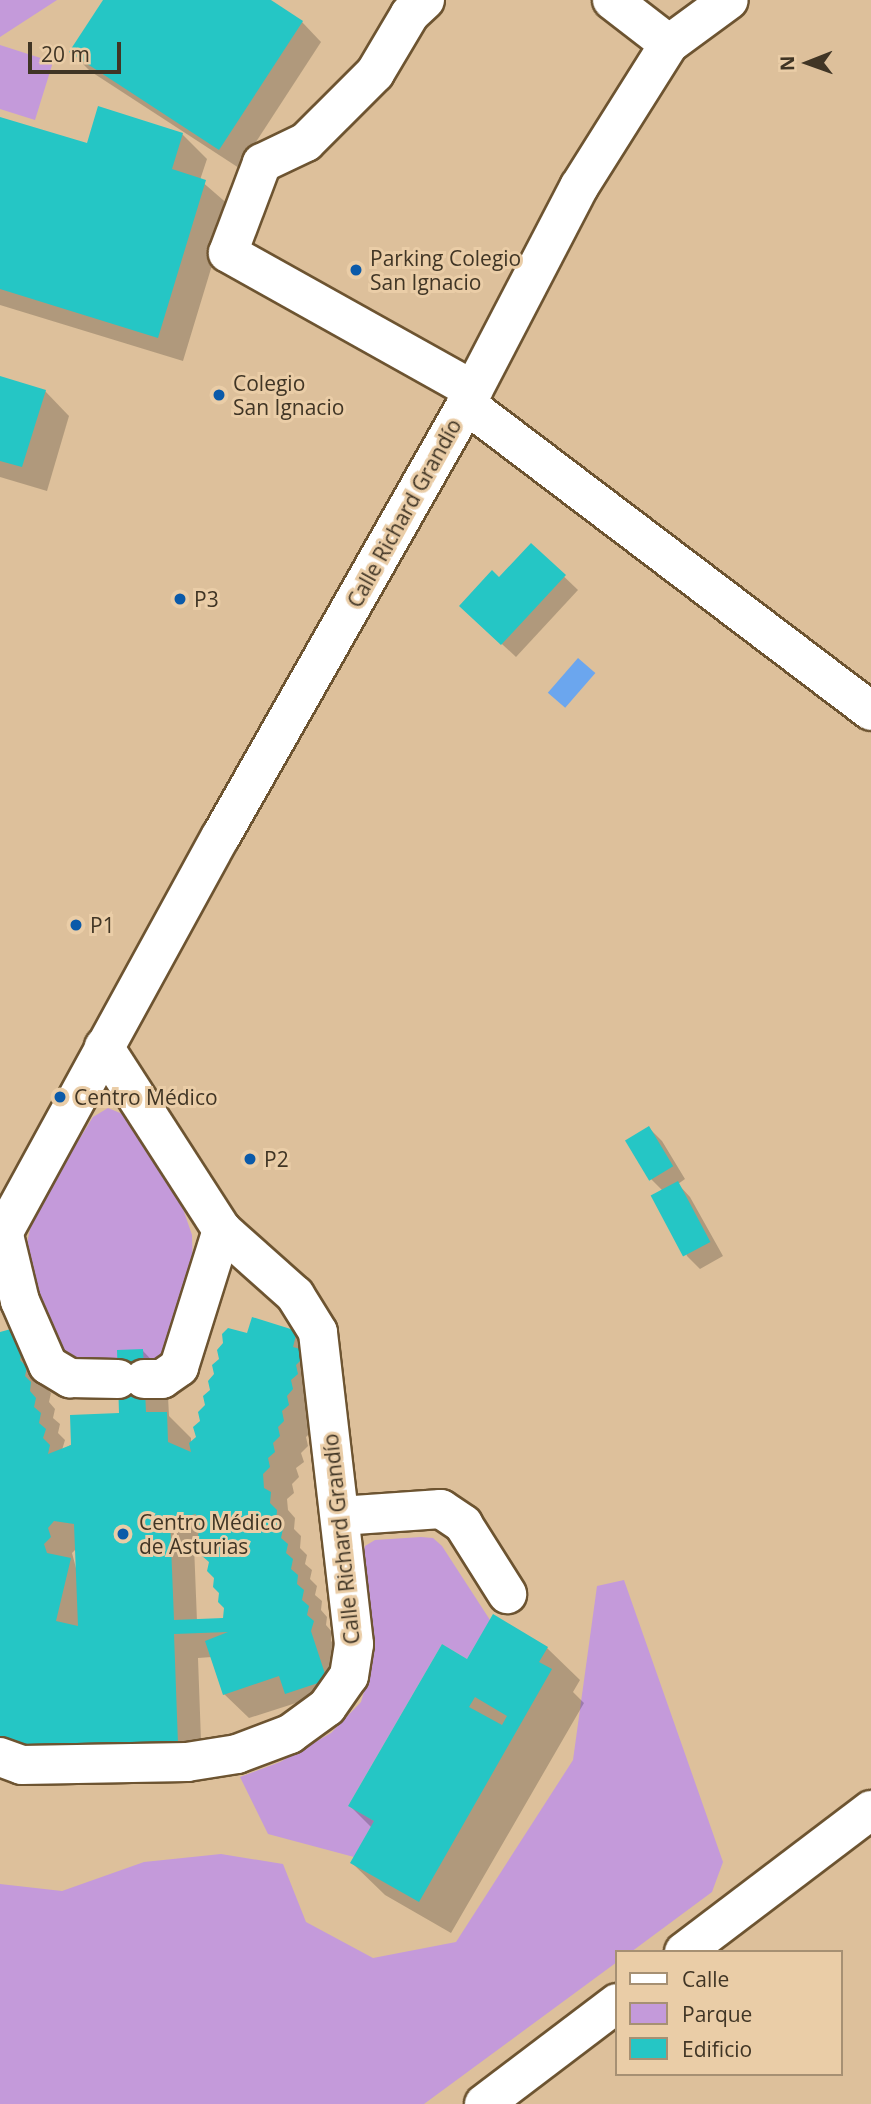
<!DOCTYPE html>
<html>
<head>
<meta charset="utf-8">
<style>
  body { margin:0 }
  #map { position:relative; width:871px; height:2104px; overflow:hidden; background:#ddc09b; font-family:"Open Sans",sans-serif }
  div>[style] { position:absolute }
  .green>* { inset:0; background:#c49ada }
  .water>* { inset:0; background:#6ba6ee; transform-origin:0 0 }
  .shadow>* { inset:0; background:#0003 }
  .building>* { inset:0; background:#25c6c5; transform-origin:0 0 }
  .roads { filter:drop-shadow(2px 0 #6d5431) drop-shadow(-2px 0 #6d5431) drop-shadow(0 2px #6d5431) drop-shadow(0 -2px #6d5431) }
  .minor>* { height:38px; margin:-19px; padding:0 19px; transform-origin:19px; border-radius:19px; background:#fff }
  .dots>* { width:19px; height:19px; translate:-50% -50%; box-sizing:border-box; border:4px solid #eacda7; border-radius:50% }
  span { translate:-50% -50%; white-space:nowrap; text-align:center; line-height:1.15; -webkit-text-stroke:6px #eacda7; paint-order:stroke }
  .poi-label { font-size:21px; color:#403525 }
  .left { translate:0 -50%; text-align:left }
  .street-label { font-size:21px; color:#403525 }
  .legend { position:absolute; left:615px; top:1950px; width:228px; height:126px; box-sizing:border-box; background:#eacda7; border:2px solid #a69073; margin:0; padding:9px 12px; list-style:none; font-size:21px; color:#403525 }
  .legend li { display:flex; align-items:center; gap:14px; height:35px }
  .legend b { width:35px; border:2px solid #a69073 }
  .north { position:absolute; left:773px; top:28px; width:70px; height:70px; -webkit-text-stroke:5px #eacda7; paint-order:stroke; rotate:269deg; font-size:19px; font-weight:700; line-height:28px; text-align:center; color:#403525 }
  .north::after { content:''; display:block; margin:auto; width:24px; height:32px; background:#403525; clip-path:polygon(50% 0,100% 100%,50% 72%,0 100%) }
  .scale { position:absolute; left:28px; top:42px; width:93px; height:32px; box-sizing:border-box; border:4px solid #403525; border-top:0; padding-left:9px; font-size:21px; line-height:24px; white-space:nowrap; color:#403525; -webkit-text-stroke:5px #eacda7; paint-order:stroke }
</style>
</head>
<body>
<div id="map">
  <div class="green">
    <div style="clip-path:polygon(0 0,57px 0,0 37px)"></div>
    <div style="clip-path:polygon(0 45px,53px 62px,35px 120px,0 109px)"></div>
    <div style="clip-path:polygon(108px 1108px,125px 1115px,178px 1194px,192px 1235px,193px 1273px,164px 1358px,154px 1363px,66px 1359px,30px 1276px,26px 1247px,34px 1212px,93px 1117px)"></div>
    <div style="clip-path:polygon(421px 1537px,433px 1538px,442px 1546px,490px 1620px,467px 1659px,442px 1644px,348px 1806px,374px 1821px,354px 1857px,268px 1834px,240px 1777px,280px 1762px,331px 1733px,361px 1702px,373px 1660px,362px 1557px,365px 1546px,375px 1540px)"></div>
    <div style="clip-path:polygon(624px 1580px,723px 1862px,712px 1892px,631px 1952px,617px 1952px,617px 1962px,424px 2104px,0 2104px,0 1884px,62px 1891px,144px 1862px,221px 1854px,283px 1864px,306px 1922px,373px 1958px,456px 1942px,573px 1760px,597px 1586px)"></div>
  </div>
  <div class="water">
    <div style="left:578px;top:658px;width:23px;height:46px;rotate:41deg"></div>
  </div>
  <div class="shadow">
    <div style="clip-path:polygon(105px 0,268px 0,302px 22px,321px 42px,239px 168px,90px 71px,71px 52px)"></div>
    <div style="clip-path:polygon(0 119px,88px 145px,182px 134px,207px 159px,200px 180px,230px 206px,183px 361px,0 305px)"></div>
    <div style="clip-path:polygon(0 378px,45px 391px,69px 416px,47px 491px,0 477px)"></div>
    <div style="clip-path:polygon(531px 545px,578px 590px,516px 657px,475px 619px)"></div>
    <div style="clip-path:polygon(649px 1128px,662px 1141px,685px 1179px,678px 1184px,690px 1197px,723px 1256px,700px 1269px,687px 1256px,663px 1191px,651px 1179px)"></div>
    <div style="clip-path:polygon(evenodd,10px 1331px,46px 1377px,44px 1386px,51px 1393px,49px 1402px,55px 1409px,53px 1418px,60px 1424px,58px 1433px,65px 1440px,62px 1450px,121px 1415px,143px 1351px,167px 1376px,169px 1416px,191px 1438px,191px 1443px,198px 1437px,212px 1390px,249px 1335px,296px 1332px,321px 1357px,313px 1430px,306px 1437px,308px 1446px,301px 1453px,304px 1462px,296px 1468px,299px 1477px,292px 1484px,294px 1493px,287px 1499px,288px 1510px,295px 1518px,294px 1529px,301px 1536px,300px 1548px,307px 1555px,305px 1564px,312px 1570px,310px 1579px,317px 1586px,315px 1595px,322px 1601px,321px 1610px,327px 1617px,326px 1625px,332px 1632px,331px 1641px,338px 1647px,350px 1705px,312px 1718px,296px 1703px,249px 1718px,224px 1694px,212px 1657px,198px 1658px,202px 1768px,0 1741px,0 1333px,10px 1331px,202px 1543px,226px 1608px,224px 1620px,197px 1621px,194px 1545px,202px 1543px,10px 1331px,77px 1548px,76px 1568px,72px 1553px,77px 1548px)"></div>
    <div style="clip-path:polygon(547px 1648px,580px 1680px,573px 1692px,584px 1703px,451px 1933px,385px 1895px,352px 1863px,372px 1828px,350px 1806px,468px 1661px)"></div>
  </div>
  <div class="building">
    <div style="clip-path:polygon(103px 0,271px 0,303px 21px,219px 150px,69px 52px)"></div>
    <div style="clip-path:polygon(98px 106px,183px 133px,172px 169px,206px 180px,158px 338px,0 289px,0 117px,87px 143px)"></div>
    <div style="clip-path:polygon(0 376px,46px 390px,22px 467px,0 461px)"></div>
    <div style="clip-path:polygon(531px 543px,566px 575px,501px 645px,459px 606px,492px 570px,499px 577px)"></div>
    <div style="left:649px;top:1126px;width:47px;height:28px;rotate:59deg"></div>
    <div style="left:678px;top:1181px;width:69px;height:31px;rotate:62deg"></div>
    <div style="clip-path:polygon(evenodd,252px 1317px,297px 1331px,293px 1347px,300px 1349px,303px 1358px,296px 1365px,298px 1374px,291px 1380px,293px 1389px,287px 1396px,289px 1405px,282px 1411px,284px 1421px,278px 1427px,280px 1436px,273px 1443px,275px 1452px,268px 1458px,270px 1467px,263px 1474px,264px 1488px,271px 1492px,270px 1503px,277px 1510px,276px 1522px,283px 1529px,281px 1538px,288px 1544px,286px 1553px,293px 1559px,291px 1569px,298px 1575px,297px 1584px,304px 1590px,302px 1600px,309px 1606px,307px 1615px,314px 1621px,311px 1631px,327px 1680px,285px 1694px,279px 1676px,223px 1695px,205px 1641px,228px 1632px,174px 1634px,178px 1744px,19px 1746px,0 1740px,0 1332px,11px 1329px,18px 1335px,16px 1345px,22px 1351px,20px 1360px,27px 1367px,25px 1376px,31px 1382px,30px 1391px,36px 1398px,34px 1407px,41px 1413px,39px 1423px,46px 1429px,43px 1438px,50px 1445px,48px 1454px,71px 1445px,70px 1415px,119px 1413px,117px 1350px,143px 1349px,146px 1412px,167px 1412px,168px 1442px,191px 1452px,189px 1443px,196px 1437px,193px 1427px,200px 1421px,198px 1412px,205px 1405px,203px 1396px,210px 1390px,208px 1381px,214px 1374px,212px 1365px,219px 1359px,217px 1350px,223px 1343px,222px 1334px,228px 1328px,247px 1333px,252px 1317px,196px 1514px,194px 1525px,199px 1531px,197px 1541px,204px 1547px,202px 1556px,209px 1562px,207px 1571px,214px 1578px,213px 1587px,219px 1593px,218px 1602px,224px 1608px,223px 1618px,174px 1620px,170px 1520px,196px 1514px,252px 1317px,54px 1521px,74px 1524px,78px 1626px,56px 1621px,71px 1558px,47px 1553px,44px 1544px,51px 1537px,48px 1528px,54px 1521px)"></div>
    <div style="clip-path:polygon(evenodd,493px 1614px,548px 1647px,539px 1662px,552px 1669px,419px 1902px,350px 1863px,374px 1821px,348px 1806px,442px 1644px,467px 1659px,493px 1614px,475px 1697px,507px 1716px,502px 1725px,469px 1707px,475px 1697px)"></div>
  </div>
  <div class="roads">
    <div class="minor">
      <div style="left:425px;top:0;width:21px;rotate:137deg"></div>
      <div style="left:410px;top:14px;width:69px;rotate:120.7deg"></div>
      <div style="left:375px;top:73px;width:98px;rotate:135deg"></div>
      <div style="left:306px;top:142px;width:49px;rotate:154.5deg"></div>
      <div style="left:262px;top:163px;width:96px;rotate:110.7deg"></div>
      <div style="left:228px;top:253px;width:281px;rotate:29.2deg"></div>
      <div style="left:612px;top:0;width:72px;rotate:37.7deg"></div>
      <div style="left:466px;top:404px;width:508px;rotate:37.16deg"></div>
      <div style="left:4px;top:1235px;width:68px;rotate:76.4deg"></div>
      <div style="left:20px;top:1301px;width:70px;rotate:66.4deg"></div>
      <div style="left:48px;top:1365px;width:26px;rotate:31deg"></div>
      <div style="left:70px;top:1378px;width:48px;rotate:1.2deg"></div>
      <div style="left:0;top:1239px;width:460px;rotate:-61.3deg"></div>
      <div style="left:221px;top:836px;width:497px;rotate:-60.4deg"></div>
      <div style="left:466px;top:404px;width:245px;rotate:-62.5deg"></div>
      <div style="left:579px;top:187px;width:169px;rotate:-57.8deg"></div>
      <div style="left:669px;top:44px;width:74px;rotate:-36.3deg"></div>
      <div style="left:144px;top:1379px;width:18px"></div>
      <div style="left:162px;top:1379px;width:21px;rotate:-35deg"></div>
      <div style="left:179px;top:1367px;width:144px;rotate:-72.6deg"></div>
      <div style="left:340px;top:1516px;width:101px;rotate:-4deg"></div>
      <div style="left:441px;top:1509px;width:27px;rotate:34deg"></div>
      <div style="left:463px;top:1524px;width:83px;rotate:57.8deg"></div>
      <div style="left:0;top:1757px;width:23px;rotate:20deg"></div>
      <div style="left:22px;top:1765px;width:165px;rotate:-1deg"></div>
      <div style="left:187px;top:1762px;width:51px;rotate:-9.1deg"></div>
      <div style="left:237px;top:1754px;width:57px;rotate:-20.7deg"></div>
      <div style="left:290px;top:1734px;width:46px;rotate:-36.1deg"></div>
      <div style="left:327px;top:1707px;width:38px;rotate:-55deg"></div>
      <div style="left:349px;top:1676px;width:32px;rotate:-81deg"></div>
      <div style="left:354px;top:1644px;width:314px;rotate:-96.6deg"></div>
      <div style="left:318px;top:1332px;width:44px;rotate:-121.9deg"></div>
      <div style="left:295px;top:1295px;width:98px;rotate:-138.3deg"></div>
      <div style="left:222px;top:1230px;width:218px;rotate:-122.8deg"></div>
      <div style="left:684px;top:1952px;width:235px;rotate:-37.2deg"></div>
      <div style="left:484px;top:2104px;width:167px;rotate:-37.2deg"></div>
    </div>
  </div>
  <div class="dots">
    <div style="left:356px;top:270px;background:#0b5aa9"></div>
    <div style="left:219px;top:395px;background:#0b5aa9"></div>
    <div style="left:180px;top:599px;background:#0b5aa9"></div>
    <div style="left:76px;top:925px;background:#0b5aa9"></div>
    <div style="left:60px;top:1097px;background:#0b5aa9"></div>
    <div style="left:250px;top:1159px;background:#0b5aa9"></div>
    <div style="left:123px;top:1534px;background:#0b5aa9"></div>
  </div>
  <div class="poi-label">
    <span class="left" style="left:370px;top:270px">Parking Colegio<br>San Ignacio</span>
    <span class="left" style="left:233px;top:395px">Colegio<br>San Ignacio</span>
    <span class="left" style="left:194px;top:599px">P3</span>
    <span class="left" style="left:90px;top:925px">P1</span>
    <span class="left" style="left:74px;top:1097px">Centro Médico</span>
    <span class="left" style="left:264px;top:1159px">P2</span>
    <span class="left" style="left:139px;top:1534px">Centro Médico<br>de Asturias</span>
  </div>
  <div class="street-label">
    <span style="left:404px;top:513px;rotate:-61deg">Calle Richard Grandío</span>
    <span style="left:341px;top:1539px;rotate:-96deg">Calle Richard Grandío</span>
  </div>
  <ul class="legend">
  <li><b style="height:9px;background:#fff"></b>Calle</li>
  <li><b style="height:19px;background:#c49ada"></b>Parque</li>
  <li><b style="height:19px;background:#25c6c5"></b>Edificio</li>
  </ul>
  <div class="north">N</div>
  <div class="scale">20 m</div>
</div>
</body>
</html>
